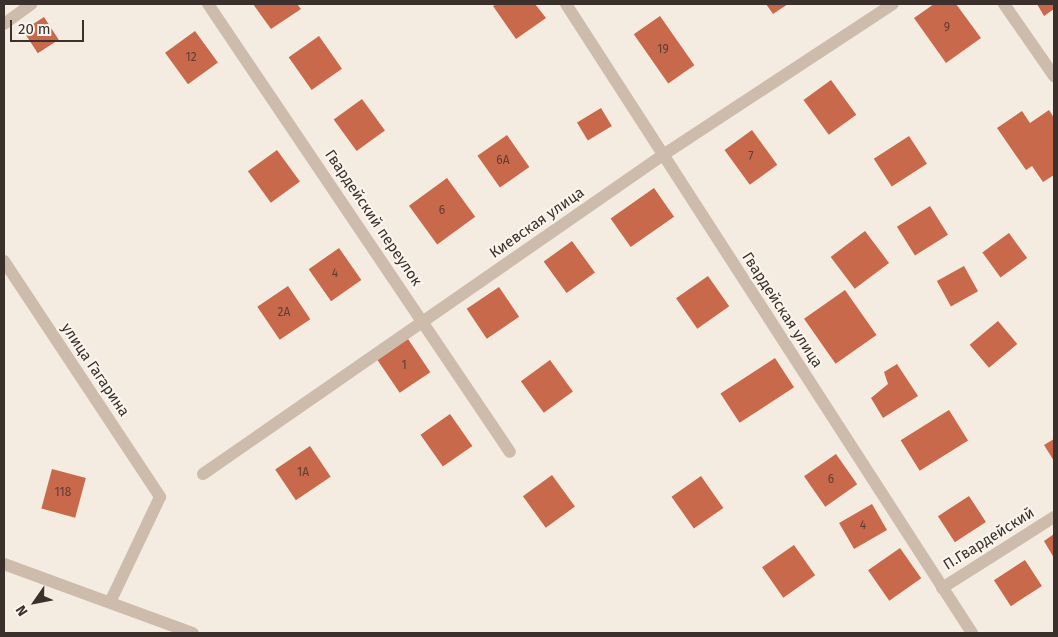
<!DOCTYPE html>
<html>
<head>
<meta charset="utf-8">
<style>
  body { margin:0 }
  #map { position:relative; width:1058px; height:637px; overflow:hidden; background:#f4ebe1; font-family:"Fira Sans",sans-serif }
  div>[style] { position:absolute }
  .building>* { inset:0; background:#c8694b; transform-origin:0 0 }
  .minor>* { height:12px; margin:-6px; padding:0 6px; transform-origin:6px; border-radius:6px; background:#cdbbac }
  span { translate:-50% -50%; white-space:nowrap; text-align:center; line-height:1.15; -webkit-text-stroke:4px #fbf5ee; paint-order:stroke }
  .number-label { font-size:12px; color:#5e3e33 }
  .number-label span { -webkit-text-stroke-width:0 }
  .street-label { font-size:15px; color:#3b302b }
  .frame { position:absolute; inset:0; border:5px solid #3b302b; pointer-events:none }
  .north { position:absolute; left:10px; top:577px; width:50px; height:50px; -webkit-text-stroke:4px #fbf5ee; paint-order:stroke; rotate:237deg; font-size:14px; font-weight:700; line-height:20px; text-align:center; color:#3b302b }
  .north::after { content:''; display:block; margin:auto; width:18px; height:22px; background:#3b302b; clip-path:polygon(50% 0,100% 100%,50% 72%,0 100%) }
  .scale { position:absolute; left:10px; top:20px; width:74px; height:22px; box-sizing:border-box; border:2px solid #3b302b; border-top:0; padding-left:6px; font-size:15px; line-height:18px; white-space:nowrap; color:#3b302b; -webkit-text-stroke:4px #fbf5ee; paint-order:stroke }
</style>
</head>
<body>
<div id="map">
  <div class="building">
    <div style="clip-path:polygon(253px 4px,297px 4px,301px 9px,271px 29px)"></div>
    <div style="clip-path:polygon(497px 4px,535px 4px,546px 18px,516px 39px,493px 6px)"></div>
    <div style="clip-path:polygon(766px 4px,788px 4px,773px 14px)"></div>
    <div style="clip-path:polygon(934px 4px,956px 4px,981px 38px,946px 63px,914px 18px)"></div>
    <div style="clip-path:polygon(1037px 4px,1054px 4px,1054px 9px,1044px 16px)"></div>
    <div style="left:660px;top:16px;width:60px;height:32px;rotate:55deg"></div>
    <div style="left:44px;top:17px;width:27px;height:25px;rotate:57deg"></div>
    <div style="left:195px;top:31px;width:39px;height:37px;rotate:54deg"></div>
    <div style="left:319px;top:36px;width:40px;height:37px;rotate:55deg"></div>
    <div style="left:831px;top:80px;width:43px;height:34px;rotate:54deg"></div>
    <div style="left:362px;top:99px;width:39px;height:35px;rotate:54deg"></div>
    <div style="left:601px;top:108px;width:21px;height:28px;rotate:59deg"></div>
    <div style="clip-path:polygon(1049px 110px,1054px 118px,1054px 175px,1043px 182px,1032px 166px,1026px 170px,997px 128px,1022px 111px,1030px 123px)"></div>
    <div style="left:752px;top:130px;width:43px;height:34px;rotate:54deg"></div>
    <div style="left:507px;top:135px;width:39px;height:36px;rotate:55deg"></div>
    <div style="left:909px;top:136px;width:33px;height:42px;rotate:57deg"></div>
    <div style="left:277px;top:150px;width:39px;height:36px;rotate:54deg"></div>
    <div style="left:447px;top:178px;width:48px;height:47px;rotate:54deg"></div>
    <div style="left:654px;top:188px;width:35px;height:53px;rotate:55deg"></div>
    <div style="left:930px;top:206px;width:34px;height:39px;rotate:58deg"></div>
    <div style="left:865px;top:231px;width:40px;height:43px;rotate:53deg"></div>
    <div style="left:1009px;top:233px;width:31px;height:33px;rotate:54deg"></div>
    <div style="left:572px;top:241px;width:39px;height:35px;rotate:54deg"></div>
    <div style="left:339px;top:248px;width:39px;height:37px;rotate:55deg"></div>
    <div style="left:964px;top:266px;width:29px;height:31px;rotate:61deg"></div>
    <div style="left:708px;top:276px;width:37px;height:39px;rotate:55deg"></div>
    <div style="left:288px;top:286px;width:40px;height:37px;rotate:56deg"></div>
    <div style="left:499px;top:287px;width:36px;height:39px;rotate:56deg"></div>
    <div style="left:845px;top:290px;width:55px;height:50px;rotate:55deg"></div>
    <div style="left:998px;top:321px;width:30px;height:37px;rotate:50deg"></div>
    <div style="left:408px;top:339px;width:40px;height:37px;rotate:56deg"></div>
    <div style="left:775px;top:358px;width:35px;height:65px;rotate:57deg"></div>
    <div style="left:550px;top:360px;width:39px;height:36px;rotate:54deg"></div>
    <div style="clip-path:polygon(897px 364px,918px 396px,883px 418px,871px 398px,888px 384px,884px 372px)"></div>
    <div style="left:949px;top:410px;width:36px;height:57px;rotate:58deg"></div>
    <div style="left:450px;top:414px;width:39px;height:36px;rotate:55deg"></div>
    <div style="clip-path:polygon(1054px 439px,1054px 461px,1044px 445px)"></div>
    <div style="left:310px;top:446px;width:37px;height:42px;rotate:56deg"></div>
    <div style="left:836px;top:454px;width:37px;height:39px;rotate:55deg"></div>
    <div style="left:52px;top:469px;width:35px;height:41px;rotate:15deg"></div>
    <div style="left:552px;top:475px;width:39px;height:36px;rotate:54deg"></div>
    <div style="left:701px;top:476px;width:39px;height:36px;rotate:55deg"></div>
    <div style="left:969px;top:496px;width:31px;height:37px;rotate:57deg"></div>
    <div style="left:872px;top:504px;width:30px;height:38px;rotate:60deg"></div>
    <div style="clip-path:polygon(1054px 534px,1054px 558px,1044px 541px)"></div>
    <div style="left:794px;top:545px;width:37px;height:39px;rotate:55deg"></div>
    <div style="left:900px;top:548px;width:37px;height:39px;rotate:55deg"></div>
    <div style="left:1025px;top:560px;width:31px;height:37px;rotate:57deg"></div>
  </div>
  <div class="minor">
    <div style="left:208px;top:4px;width:540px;rotate:56.02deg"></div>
    <div style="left:566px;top:4px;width:749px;rotate:57.16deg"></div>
    <div style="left:1004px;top:4px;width:88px;rotate:55.2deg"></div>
    <div style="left:4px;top:24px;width:34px;rotate:-36deg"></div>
    <div style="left:4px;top:261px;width:283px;rotate:56.5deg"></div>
    <div style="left:160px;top:497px;width:114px;rotate:115.4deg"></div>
    <div style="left:203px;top:474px;width:560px;rotate:-34.74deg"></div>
    <div style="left:663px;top:155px;width:275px;rotate:-33.3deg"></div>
    <div style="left:4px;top:564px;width:201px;rotate:20.1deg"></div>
    <div style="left:942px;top:588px;width:133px;rotate:-32.4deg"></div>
  </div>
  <div class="number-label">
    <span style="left:947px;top:28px">9</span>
    <span style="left:663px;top:50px">19</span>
    <span style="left:191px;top:58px">12</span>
    <span style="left:751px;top:157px">7</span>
    <span style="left:503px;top:161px">6А</span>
    <span style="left:442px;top:211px">6</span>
    <span style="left:335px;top:274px">4</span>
    <span style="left:284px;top:313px">2А</span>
    <span style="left:404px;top:366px">1</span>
    <span style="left:303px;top:473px">1А</span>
    <span style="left:831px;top:480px">6</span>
    <span style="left:63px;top:493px">118</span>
    <span style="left:863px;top:526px">4</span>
  </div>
  <div class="street-label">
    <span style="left:373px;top:218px;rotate:56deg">Гвардейский переулок</span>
    <span style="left:537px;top:223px;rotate:-35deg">Киевская улица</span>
    <span style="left:782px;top:310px;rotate:57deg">Гвардейская улица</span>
    <span style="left:95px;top:370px;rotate:56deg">улица Гагарина</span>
    <span style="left:989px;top:539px;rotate:-32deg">П.Гвардейский</span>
  </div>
  <div class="frame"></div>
  <div class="north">N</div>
  <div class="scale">20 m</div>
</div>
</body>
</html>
